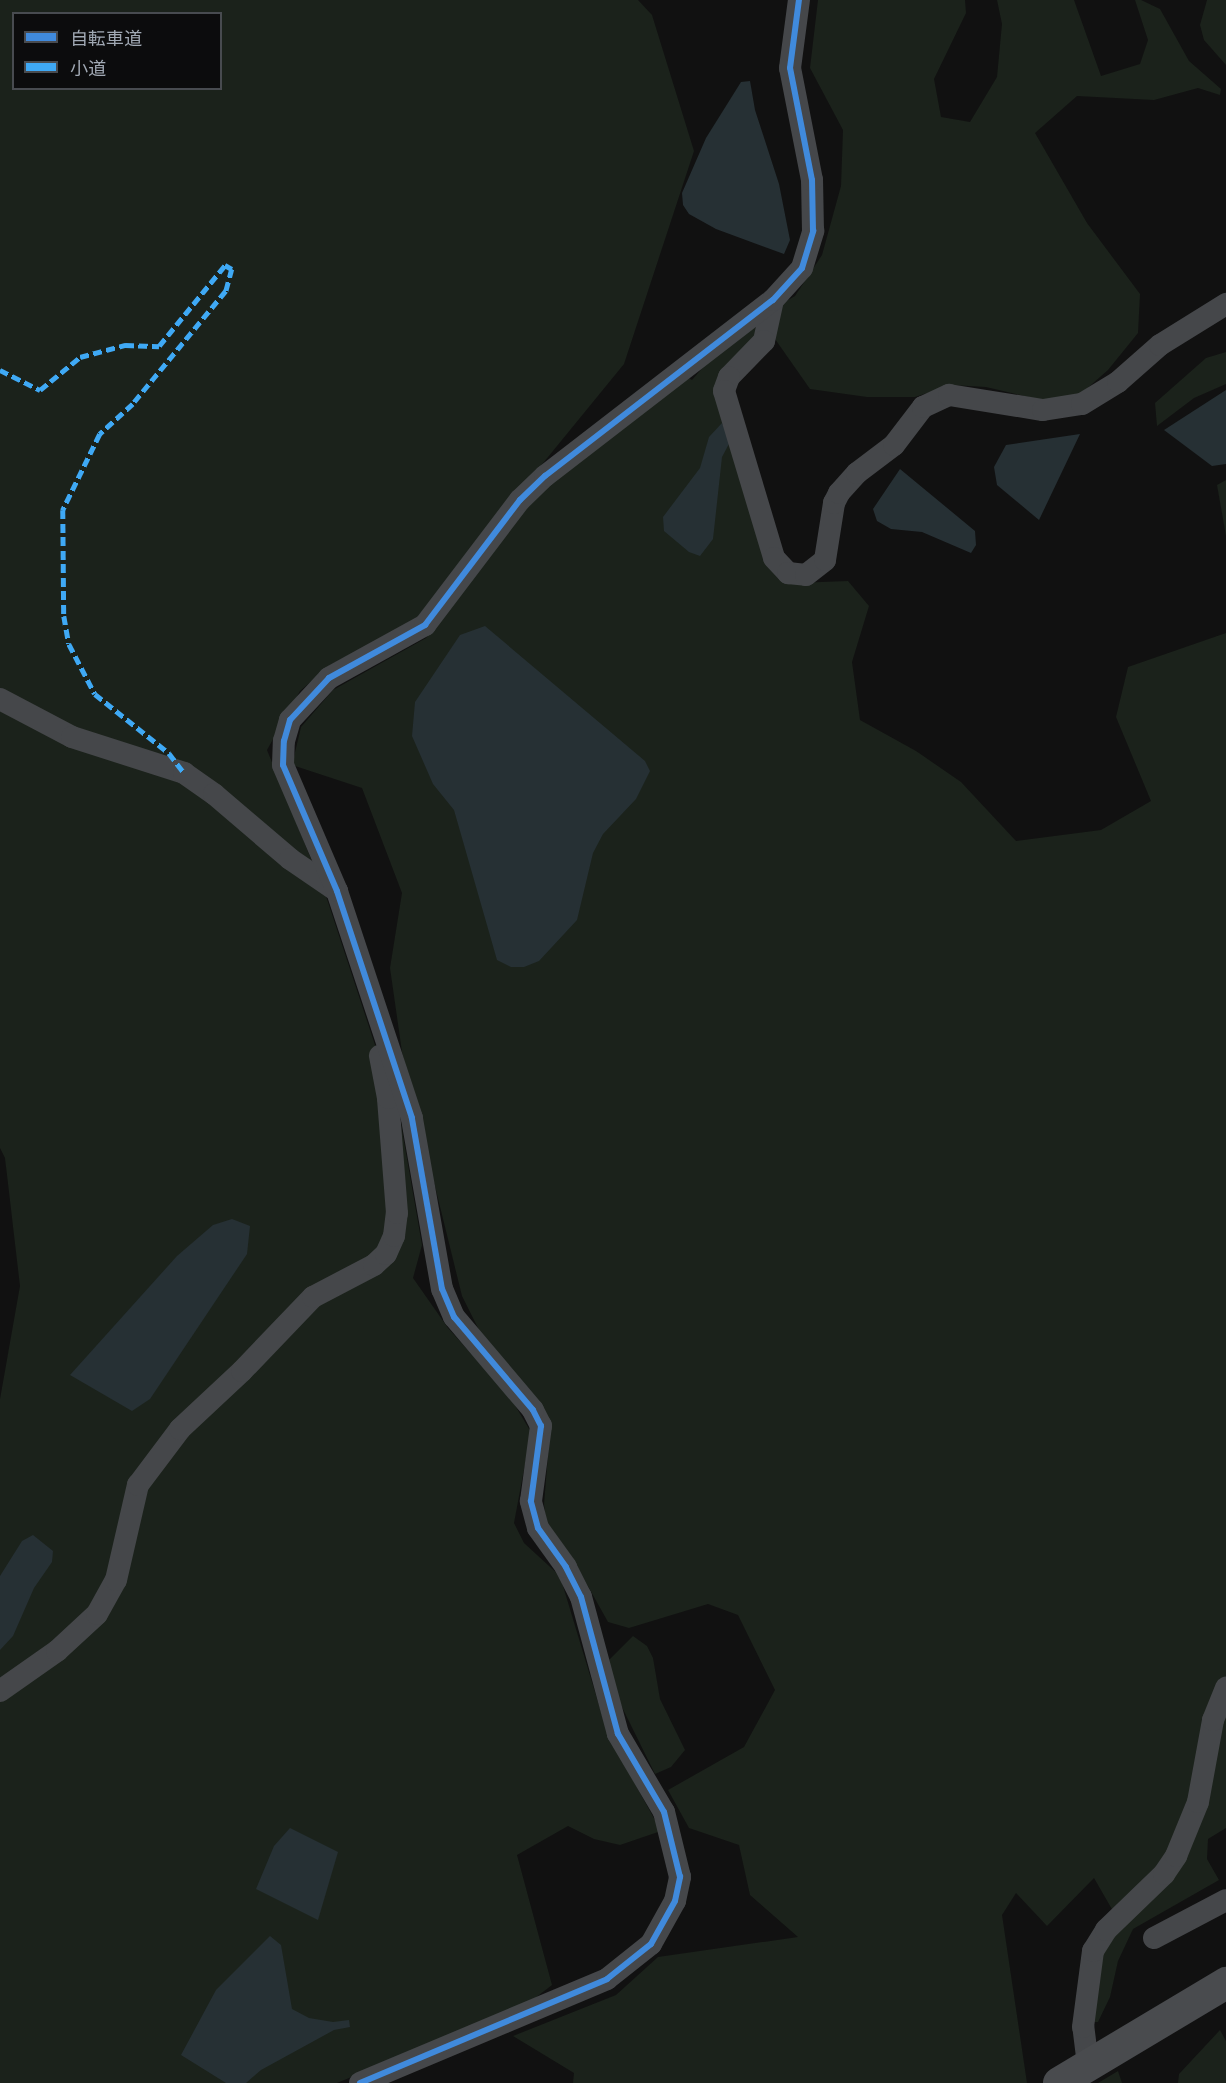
<!DOCTYPE html>
<html>
<head>
<meta charset="utf-8">
<style>
  body { margin:0 }
  #map { position:relative; width:1226px; height:2083px; overflow:hidden; background:#111; font-family:"Archivo Narrow","Noto Sans JP",sans-serif }
  div>[style] { position:absolute }
  .green>* { inset:0; background:#1b221b }
  .water>* { inset:0; background:#263034 }
  .street>* { height:22px; margin:-11px; padding:0 11px; transform-origin:11px; border-radius:11px; background:#45474a }
  .secondary>* { height:32px; margin:-16px; padding:0 16px; transform-origin:16px; border-radius:16px; background:#494b4e }
  .quiet>* { height:4.5px; margin-top:-2.25px; transform-origin:0; background:repeating-linear-gradient(90deg,#3fa9f5 0 9px,transparent 0 13.5px) }
  .cycleway>* { height:6px; margin:-3px; padding:0 3px; transform-origin:3px; border-radius:3px; background:#408adc }
  span { translate:-50% -50%; white-space:nowrap; text-align:center; line-height:1.15; -webkit-text-stroke:4.5px #0c0c0d; paint-order:stroke }
  .legend { position:absolute; left:12px; top:12px; width:210px; height:78px; box-sizing:border-box; background:#0c0c0d; border:2px solid #484b50; margin:0; padding:8px 10px; list-style:none; font-size:18px; color:#a1a9b4 }
  .legend li { display:flex; align-items:center; gap:12px; height:30px }
  .legend b { width:30px; border:2px solid #484b50 }
</style>
</head>
<body>
<div id="map">
  <div class="green">
    <div style="clip-path:polygon(evenodd,0 0,638px 0,652px 15px,694px 151px,624px 364px,415px 620px,330px 665px,300px 691px,267px 750px,326px 896px,401px 1124px,422px 1245px,413px 1278px,448px 1328px,510px 1397px,531px 1432px,514px 1523px,524px 1543px,560px 1576px,608px 1735px,661px 1831px,620px 1845px,594px 1839px,568px 1826px,517px 1855px,552px 1985px,526px 2005px,337px 2083px,0 2083px,0 1399px,20px 1286px,5px 1158px,0 1148px,0 0,14px 14px,220px 14px,220px 88px,14px 88px,14px 14px)"></div>
    <div style="clip-path:polygon(818px 0,965px 0,966px 13px,934px 79px,941px 117px,970px 122px,997px 77px,1002px 24px,997px 0,1074px 0,1101px 76px,1140px 64px,1148px 40px,1135px 0,1141px 0,1160px 9px,1189px 61px,1221px 89px,1220px 95px,1198px 88px,1154px 100px,1077px 96px,1035px 133px,1087px 223px,1140px 294px,1138px 333px,1108px 370px,1083px 392px,1060px 399px,1037px 399px,986px 387px,952px 385px,915px 397px,867px 397px,810px 389px,775px 339px,781px 304px,795px 296px,822px 255px,841px 186px,843px 130px,810px 68px)"></div>
    <div style="clip-path:polygon(1207px 0,1226px 0,1226px 65px,1204px 40px,1200px 25px)"></div>
    <div style="clip-path:polygon(761px 319px,760px 334px,717px 387px,795px 583px,848px 581px,869px 606px,852px 662px,860px 720px,916px 751px,961px 782px,1016px 841px,1101px 830px,1151px 801px,1116px 717px,1128px 667px,1226px 633px,1226px 1828px,1208px 1839px,1207px 1859px,1219px 1880px,1133px 1929px,1118px 1961px,1110px 1997px,1098px 2022px,1092px 2022px,1100px 1956px,1113px 1911px,1094px 1878px,1047px 1926px,1016px 1893px,1002px 1915px,1027px 2083px,573px 2083px,574px 2073px,513px 2036px,616px 1995px,658px 1957px,798px 1937px,750px 1895px,739px 1845px,689px 1828px,668px 1790px,744px 1747px,775px 1690px,738px 1615px,708px 1604px,629px 1628px,608px 1622px,575px 1563px,547px 1529px,544px 1504px,550px 1431px,485px 1342px,462px 1296px,402px 1052px,390px 968px,402px 893px,362px 788px,292px 765px,301px 727px,333px 690px,426px 638px,538px 493px,686px 376px,692px 380px,711px 358px)"></div>
    <div style="clip-path:polygon(1226px 352px,1226px 384px,1194px 398px,1157px 426px,1155px 403px,1206px 358px)"></div>
    <div style="clip-path:polygon(1226px 480px,1226px 536px,1217px 485px)"></div>
    <div style="clip-path:polygon(633px 1636px,647px 1646px,653px 1658px,660px 1699px,685px 1750px,671px 1767px,655px 1774px,616px 1695px,609px 1660px)"></div>
    <div style="clip-path:polygon(1220px 2030px,1226px 2041px,1226px 2083px,1178px 2083px,1179px 2074px)"></div>
    <div style="clip-path:polygon(1118px 2071px,1122px 2083px,1098px 2083px)"></div>
  </div>
  <div class="water">
    <div style="clip-path:polygon(750px 81px,755px 110px,779px 184px,790px 240px,784px 254px,716px 229px,689px 214px,683px 205px,682px 193px,706px 138px,741px 82px)"></div>
    <div style="clip-path:polygon(1226px 390px,1226px 464px,1212px 466px,1164px 430px)"></div>
    <div style="clip-path:polygon(722px 423px,730px 442px,722px 457px,713px 539px,700px 556px,689px 552px,664px 531px,663px 517px,700px 468px,709px 437px)"></div>
    <div style="clip-path:polygon(1080px 434px,1039px 520px,997px 485px,994px 467px,1006px 445px)"></div>
    <div style="clip-path:polygon(900px 469px,975px 531px,976px 545px,971px 553px,922px 532px,891px 529px,877px 521px,873px 509px)"></div>
    <div style="clip-path:polygon(485px 626px,645px 761px,650px 771px,636px 799px,603px 834px,593px 853px,577px 920px,539px 961px,524px 967px,511px 967px,497px 960px,454px 810px,433px 784px,412px 736px,415px 702px,460px 635px)"></div>
    <div style="clip-path:polygon(232px 1219px,250px 1226px,247px 1254px,150px 1399px,132px 1411px,70px 1375px,177px 1256px,213px 1225px)"></div>
    <div style="clip-path:polygon(33px 1535px,53px 1551px,52px 1562px,34px 1588px,13px 1636px,0 1650px,0 1576px,22px 1541px)"></div>
    <div style="clip-path:polygon(290px 1828px,338px 1852px,318px 1920px,256px 1889px,274px 1846px)"></div>
    <div style="clip-path:polygon(270px 1936px,281px 1945px,292px 2009px,309px 2018px,333px 2022px,349px 2020px,350px 2027px,334px 2030px,261px 2070px,246px 2083px,226px 2083px,181px 2055px,216px 1990px)"></div>
  </div>
  <div class="street">
    <div style="left:773px;top:300px;width:42px;rotate:102.4deg"></div>
    <div style="left:764px;top:341px;width:50px;rotate:134.2deg"></div>
    <div style="left:729px;top:377px;width:15px;rotate:110deg"></div>
    <div style="left:724px;top:391px;width:174px;rotate:73.3deg"></div>
    <div style="left:774px;top:558px;width:21px;rotate:47deg"></div>
    <div style="left:788px;top:573px;width:18px;rotate:6deg"></div>
    <div style="left:806px;top:575px;width:24px;rotate:-38deg"></div>
    <div style="left:825px;top:560px;width:58px;rotate:-81deg"></div>
    <div style="left:834px;top:503px;width:11px;rotate:-63deg"></div>
    <div style="left:839px;top:493px;width:27px;rotate:-48deg"></div>
    <div style="left:857px;top:473px;width:46px;rotate:-37.1deg"></div>
    <div style="left:894px;top:445px;width:48px;rotate:-52.7deg"></div>
    <div style="left:923px;top:407px;width:29px;rotate:-25deg"></div>
    <div style="left:949px;top:395px;width:95px;rotate:9.1deg"></div>
    <div style="left:1043px;top:410px;width:39px;rotate:-9deg"></div>
    <div style="left:1082px;top:404px;width:42px;rotate:-31.4deg"></div>
    <div style="left:1118px;top:382px;width:56px;rotate:-41.4deg"></div>
    <div style="left:1160px;top:345px;width:78px;rotate:-31.8deg"></div>
    <div style="left:0;top:699px;width:81px;rotate:27.8deg"></div>
    <div style="left:72px;top:737px;width:118px;rotate:17.8deg"></div>
    <div style="left:184px;top:773px;width:37px;rotate:35deg"></div>
    <div style="left:214px;top:794px;width:100px;rotate:40.5deg"></div>
    <div style="left:290px;top:859px;width:57px;rotate:34.2deg"></div>
    <div style="left:0;top:1691px;width:70px;rotate:-35.1deg"></div>
    <div style="left:57px;top:1651px;width:54px;rotate:-42.8deg"></div>
    <div style="left:97px;top:1614px;width:39px;rotate:-61deg"></div>
    <div style="left:116px;top:1580px;width:98px;rotate:-77deg"></div>
    <div style="left:138px;top:1485px;width:70px;rotate:-53.1deg"></div>
    <div style="left:180px;top:1429px;width:85px;rotate:-43.1deg"></div>
    <div style="left:242px;top:1371px;width:103px;rotate:-46.2deg"></div>
    <div style="left:313px;top:1297px;width:69px;rotate:-27.7deg"></div>
    <div style="left:374px;top:1265px;width:16px;rotate:-43deg"></div>
    <div style="left:386px;top:1254px;width:20px;rotate:-66deg"></div>
    <div style="left:394px;top:1236px;width:23px;rotate:-83deg"></div>
    <div style="left:397px;top:1213px;width:115px;rotate:-94.5deg"></div>
    <div style="left:388px;top:1098px;width:43px;rotate:-100.8deg"></div>
    <div style="left:1154px;top:1938px;width:81px;rotate:-27.8deg"></div>
    <div style="left:1088px;top:2065px;width:38px;rotate:-97deg"></div>
    <div style="left:1083px;top:2027px;width:77px;rotate:-82.5deg"></div>
    <div style="left:1093px;top:1951px;width:25px;rotate:-58deg"></div>
    <div style="left:1106px;top:1930px;width:81px;rotate:-44deg"></div>
    <div style="left:1164px;top:1874px;width:22px;rotate:-56deg"></div>
    <div style="left:1176px;top:1856px;width:58px;rotate:-67.8deg"></div>
    <div style="left:1198px;top:1802px;width:83px;rotate:-79.6deg"></div>
    <div style="left:1213px;top:1720px;width:35px;rotate:-68deg"></div>
    <div style="left:360px;top:2083px;width:268px;rotate:-22.8deg"></div>
    <div style="left:607px;top:1979px;width:56px;rotate:-38.5deg"></div>
    <div style="left:651px;top:1944px;width:49px;rotate:-60.8deg"></div>
    <div style="left:675px;top:1901px;width:25px;rotate:-78deg"></div>
    <div style="left:680px;top:1877px;width:67px;rotate:-103.8deg"></div>
    <div style="left:664px;top:1812px;width:91px;rotate:-120.5deg"></div>
    <div style="left:618px;top:1734px;width:142px;rotate:-105.1deg"></div>
    <div style="left:581px;top:1597px;width:34px;rotate:-117deg"></div>
    <div style="left:566px;top:1567px;width:48px;rotate:-125.7deg"></div>
    <div style="left:538px;top:1528px;width:28px;rotate:-105deg"></div>
    <div style="left:531px;top:1501px;width:76px;rotate:-82.4deg"></div>
    <div style="left:541px;top:1426px;width:18px;rotate:-117deg"></div>
    <div style="left:533px;top:1410px;width:122px;rotate:-130.3deg"></div>
    <div style="left:454px;top:1317px;width:30px;rotate:-113deg"></div>
    <div style="left:442px;top:1289px;width:174px;rotate:-100deg"></div>
    <div style="left:412px;top:1118px;width:239px;rotate:-108.3deg"></div>
    <div style="left:337px;top:891px;width:137px;rotate:-113.2deg"></div>
    <div style="left:283px;top:765px;width:24px;rotate:-88deg"></div>
    <div style="left:284px;top:741px;width:22px;rotate:-74deg"></div>
    <div style="left:290px;top:720px;width:57px;rotate:-47.1deg"></div>
    <div style="left:329px;top:678px;width:110px;rotate:-28.9deg"></div>
    <div style="left:425px;top:625px;width:157px;rotate:-52.8deg"></div>
    <div style="left:520px;top:500px;width:35px;rotate:-44deg"></div>
    <div style="left:545px;top:476px;width:288px;rotate:-37.7deg"></div>
    <div style="left:773px;top:300px;width:43px;rotate:-47.8deg"></div>
    <div style="left:802px;top:268px;width:39px;rotate:-73deg"></div>
    <div style="left:813px;top:231px;width:51px;rotate:-91.1deg"></div>
    <div style="left:812px;top:180px;width:114px;rotate:-101.1deg"></div>
    <div style="left:790px;top:68px;width:69px;rotate:-82.5deg"></div>
  </div>
  <div class="secondary">
    <div style="left:1059px;top:2083px;width:195px;rotate:-30.9deg"></div>
  </div>
  <div class="quiet">
    <div style="left:0;top:370px;width:45px;rotate:26.6deg"></div>
    <div style="left:40px;top:390px;width:52px;rotate:-39.5deg"></div>
    <div style="left:80px;top:357px;width:47px;rotate:-14.9deg"></div>
    <div style="left:125px;top:345px;width:34px;rotate:2deg"></div>
    <div style="left:159px;top:346px;width:104px;rotate:-50.8deg"></div>
    <div style="left:225px;top:265px;width:8px;rotate:30deg"></div>
    <div style="left:232px;top:269px;width:23px;rotate:105deg"></div>
    <div style="left:226px;top:291px;width:146px;rotate:129.5deg"></div>
    <div style="left:133px;top:404px;width:45px;rotate:137.7deg"></div>
    <div style="left:100px;top:434px;width:85px;rotate:116deg"></div>
    <div style="left:63px;top:510px;width:106px;rotate:89.5deg"></div>
    <div style="left:64px;top:616px;width:28px;rotate:80deg"></div>
    <div style="left:69px;top:644px;width:56px;rotate:62.5deg"></div>
    <div style="left:95px;top:694px;width:95px;rotate:38.6deg"></div>
    <div style="left:169px;top:753px;width:25px;rotate:53deg"></div>
  </div>
  <div class="cycleway">
    <div style="left:360px;top:2083px;width:268px;rotate:-22.8deg"></div>
    <div style="left:607px;top:1979px;width:56px;rotate:-38.5deg"></div>
    <div style="left:651px;top:1944px;width:49px;rotate:-60.8deg"></div>
    <div style="left:675px;top:1901px;width:25px;rotate:-78deg"></div>
    <div style="left:680px;top:1877px;width:67px;rotate:-103.8deg"></div>
    <div style="left:664px;top:1812px;width:91px;rotate:-120.5deg"></div>
    <div style="left:618px;top:1734px;width:142px;rotate:-105.1deg"></div>
    <div style="left:581px;top:1597px;width:34px;rotate:-117deg"></div>
    <div style="left:566px;top:1567px;width:48px;rotate:-125.7deg"></div>
    <div style="left:538px;top:1528px;width:28px;rotate:-105deg"></div>
    <div style="left:531px;top:1501px;width:76px;rotate:-82.4deg"></div>
    <div style="left:541px;top:1426px;width:18px;rotate:-117deg"></div>
    <div style="left:533px;top:1410px;width:122px;rotate:-130.3deg"></div>
    <div style="left:454px;top:1317px;width:30px;rotate:-113deg"></div>
    <div style="left:442px;top:1289px;width:174px;rotate:-100deg"></div>
    <div style="left:412px;top:1118px;width:239px;rotate:-108.3deg"></div>
    <div style="left:337px;top:891px;width:137px;rotate:-113.2deg"></div>
    <div style="left:283px;top:765px;width:24px;rotate:-88deg"></div>
    <div style="left:284px;top:741px;width:22px;rotate:-74deg"></div>
    <div style="left:290px;top:720px;width:57px;rotate:-47.1deg"></div>
    <div style="left:329px;top:678px;width:110px;rotate:-28.9deg"></div>
    <div style="left:425px;top:625px;width:157px;rotate:-52.8deg"></div>
    <div style="left:520px;top:500px;width:35px;rotate:-44deg"></div>
    <div style="left:545px;top:476px;width:288px;rotate:-37.7deg"></div>
    <div style="left:773px;top:300px;width:43px;rotate:-47.8deg"></div>
    <div style="left:802px;top:268px;width:39px;rotate:-73deg"></div>
    <div style="left:813px;top:231px;width:51px;rotate:-91.1deg"></div>
    <div style="left:812px;top:180px;width:114px;rotate:-101.1deg"></div>
    <div style="left:790px;top:68px;width:69px;rotate:-82.5deg"></div>
  </div>
  <ul class="legend">
  <li><b style="height:8px;background:#408adc"></b>自転車道</li>
  <li><b style="height:8px;background:#3fa9f5"></b>小道</li>
  </ul>
</div>
</body>
</html>
